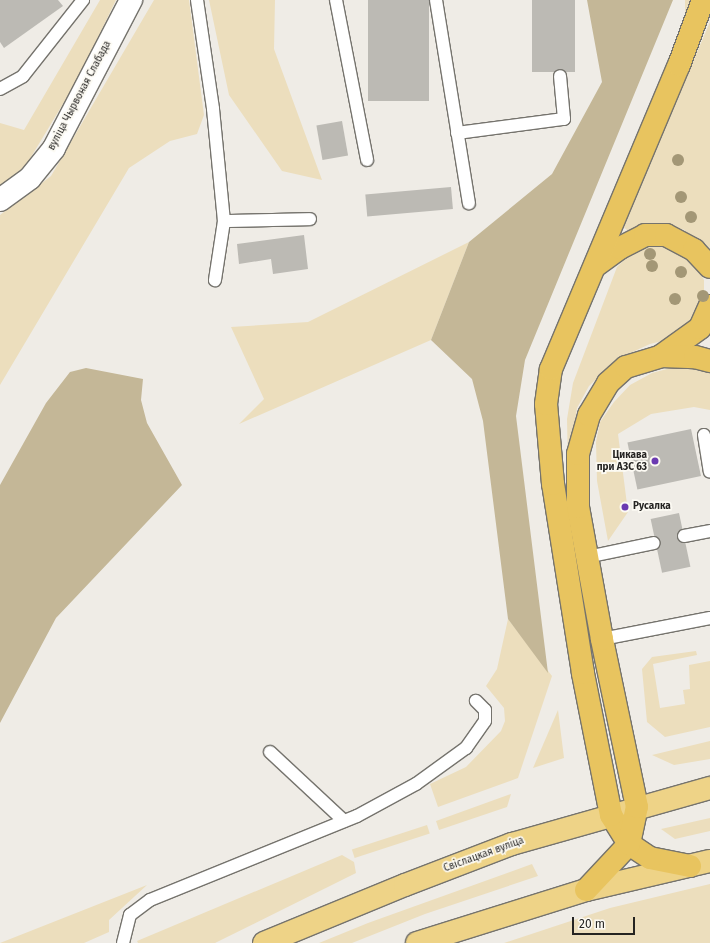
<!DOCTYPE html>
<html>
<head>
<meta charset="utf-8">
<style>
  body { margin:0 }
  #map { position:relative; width:710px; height:943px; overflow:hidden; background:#efece6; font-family:"Fira Sans",sans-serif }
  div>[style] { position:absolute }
  .green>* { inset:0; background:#ecdebd; transform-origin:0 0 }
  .forest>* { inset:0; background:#c4b797 }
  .building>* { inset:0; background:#bcbab4; transform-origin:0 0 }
  .roads { filter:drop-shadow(1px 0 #75736d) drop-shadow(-1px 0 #75736d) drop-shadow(0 1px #75736d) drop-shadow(0 -1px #75736d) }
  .service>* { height:12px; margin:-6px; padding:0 6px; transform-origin:6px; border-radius:6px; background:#fff }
  .minor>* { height:22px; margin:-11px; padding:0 11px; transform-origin:11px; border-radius:11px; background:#fff }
  .primary>* { height:22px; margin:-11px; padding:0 11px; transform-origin:11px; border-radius:11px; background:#eed387 }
  .trunk>* { height:22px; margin:-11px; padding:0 11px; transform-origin:11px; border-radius:11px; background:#e8c45f }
  .trees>* { width:12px; height:12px; margin:-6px; border-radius:50%; background:#a39776 }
  .dots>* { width:11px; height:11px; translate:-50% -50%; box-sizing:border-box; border:2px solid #fcfaf3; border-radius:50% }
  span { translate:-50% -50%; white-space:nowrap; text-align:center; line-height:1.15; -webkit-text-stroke:3.5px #fcfaf3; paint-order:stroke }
  .street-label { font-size:10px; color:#252422 }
  .poi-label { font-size:10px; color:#252422; font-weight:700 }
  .right { translate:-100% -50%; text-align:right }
  .left { translate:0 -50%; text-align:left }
  .scale { position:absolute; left:572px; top:917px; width:63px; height:18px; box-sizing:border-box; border:2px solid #252422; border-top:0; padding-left:5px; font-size:12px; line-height:14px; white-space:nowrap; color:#252422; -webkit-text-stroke:3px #fcfaf3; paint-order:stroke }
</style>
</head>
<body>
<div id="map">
  <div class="green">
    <div style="clip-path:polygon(100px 0,116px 0,78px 79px,28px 162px,0 191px,0 123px,24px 130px)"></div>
    <div style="clip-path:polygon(154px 0,189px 0,204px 115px,197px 134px,170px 141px,129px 168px,0 385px,0 215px,51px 176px)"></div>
    <div style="clip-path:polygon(209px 0,275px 0,274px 49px,322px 180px,282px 171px,229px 95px)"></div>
    <div style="left:685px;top:0;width:9px;height:391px"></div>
    <div style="clip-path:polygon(710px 22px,710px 248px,685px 230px,670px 226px,632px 234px,622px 226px)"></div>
    <div style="clip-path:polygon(469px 242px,431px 340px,239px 424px,264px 399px,231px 327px,308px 322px)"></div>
    <div style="clip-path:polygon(655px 246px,667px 246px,692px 258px,704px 280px,704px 303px,696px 320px,666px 340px,650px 344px,617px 359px,589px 386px,577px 408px,568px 467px,567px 419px,573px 383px,617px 267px,630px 254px,639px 248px)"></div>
    <div style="clip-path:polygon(678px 366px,710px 373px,710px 410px,694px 407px,651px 414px,618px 434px,628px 512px,608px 541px,597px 481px,596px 442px,600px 422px,614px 402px,630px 385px,652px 373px)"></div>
    <div style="clip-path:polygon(508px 619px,552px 676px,518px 778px,438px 807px,430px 784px,466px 767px,501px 731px,505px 721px,504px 708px,486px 686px,497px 669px)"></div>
    <div style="clip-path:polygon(696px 651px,697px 655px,653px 664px,660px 708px,685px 704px,683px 690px,690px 689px,689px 665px,710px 661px,710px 727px,665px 737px,647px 722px,642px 669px,652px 657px)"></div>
    <div style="clip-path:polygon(558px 710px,564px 758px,533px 768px)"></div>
    <div style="clip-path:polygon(710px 741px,710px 759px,674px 765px,652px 755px)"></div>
    <div style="clip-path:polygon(511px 794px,507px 807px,439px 830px,436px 821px)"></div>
    <div style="clip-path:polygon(710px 818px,710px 831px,675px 839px,661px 829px)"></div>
    <div style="left:427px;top:825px;width:9px;height:79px;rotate:72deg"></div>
    <div style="clip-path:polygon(342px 855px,354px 862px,356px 873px,215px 943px,138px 943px,137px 941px)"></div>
    <div style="clip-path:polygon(532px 864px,538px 876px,425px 914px,352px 943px,319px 943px,368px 923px)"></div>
    <div style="clip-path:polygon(710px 884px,710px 943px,504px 943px,610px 908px)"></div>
    <div style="clip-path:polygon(147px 885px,109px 920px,109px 932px,84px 943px,0 943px)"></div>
  </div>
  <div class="forest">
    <div style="clip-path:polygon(587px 0,673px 0,525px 360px,516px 416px,548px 673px,508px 619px,483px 421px,472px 379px,431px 340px,469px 242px,552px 174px,602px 82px)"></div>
    <div style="clip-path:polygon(86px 368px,143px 379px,141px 400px,147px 423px,182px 485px,56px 618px,0 723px,0 485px,46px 403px,70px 372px)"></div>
  </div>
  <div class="building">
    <div style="clip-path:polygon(0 0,58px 0,63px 6px,4px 48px,0 42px)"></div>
    <div style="left:368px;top:0;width:61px;height:101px"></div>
    <div style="left:532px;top:0;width:43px;height:72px"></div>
    <div style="left:342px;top:121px;width:35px;height:26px;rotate:80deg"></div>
    <div style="left:451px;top:187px;width:22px;height:86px;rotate:85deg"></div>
    <div style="clip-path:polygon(304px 235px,308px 269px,273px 274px,271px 259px,239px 264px,237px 244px)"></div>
    <div style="left:691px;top:429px;width:48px;height:65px;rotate:78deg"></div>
    <div style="left:679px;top:513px;width:55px;height:29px;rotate:78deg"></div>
  </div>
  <div class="roads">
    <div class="service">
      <div style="left:197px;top:0;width:110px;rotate:81.6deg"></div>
      <div style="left:213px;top:109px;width:113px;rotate:84.4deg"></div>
      <div style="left:224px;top:221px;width:60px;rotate:98.7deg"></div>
      <div style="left:336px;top:0;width:163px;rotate:79deg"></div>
      <div style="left:436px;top:0;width:206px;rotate:80.8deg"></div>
      <div style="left:0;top:89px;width:26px;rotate:-29deg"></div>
      <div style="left:23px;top:76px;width:97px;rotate:-51.7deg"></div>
      <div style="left:457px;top:133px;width:108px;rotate:-7.5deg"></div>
      <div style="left:564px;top:119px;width:43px;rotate:-95.3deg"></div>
      <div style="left:224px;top:221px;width:86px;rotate:-1.3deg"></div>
      <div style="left:704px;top:435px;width:37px;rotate:81deg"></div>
      <div style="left:684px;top:536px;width:26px;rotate:-11deg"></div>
      <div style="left:587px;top:557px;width:68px;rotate:-11.8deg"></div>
      <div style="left:602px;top:639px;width:110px;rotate:-11deg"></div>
      <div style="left:270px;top:752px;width:101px;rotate:43deg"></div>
      <div style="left:123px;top:943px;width:29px;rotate:-76deg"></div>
      <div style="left:130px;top:915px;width:25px;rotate:-37deg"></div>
      <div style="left:150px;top:900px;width:223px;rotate:-22.1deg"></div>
      <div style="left:357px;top:816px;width:67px;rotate:-28.5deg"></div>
      <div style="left:416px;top:784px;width:62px;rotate:-35.8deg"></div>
      <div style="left:466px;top:748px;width:33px;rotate:-55deg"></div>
      <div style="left:485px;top:721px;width:11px;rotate:-90deg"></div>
      <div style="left:485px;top:710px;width:13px;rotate:-135deg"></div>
    </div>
    <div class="minor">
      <div style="left:0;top:200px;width:37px;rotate:-36deg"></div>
      <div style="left:30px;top:178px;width:38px;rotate:-51deg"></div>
      <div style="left:54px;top:148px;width:167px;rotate:-62.5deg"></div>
    </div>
    <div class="primary">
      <div style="left:264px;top:943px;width:152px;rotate:-22.4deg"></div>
      <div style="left:405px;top:885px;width:115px;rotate:-21deg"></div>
      <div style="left:512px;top:844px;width:206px;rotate:-15.8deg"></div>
      <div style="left:417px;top:943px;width:177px;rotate:-17.4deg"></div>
      <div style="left:586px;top:890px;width:127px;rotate:-13.2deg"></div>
    </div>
    <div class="trunk">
      <div style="left:595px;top:266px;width:31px;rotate:-36deg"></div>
      <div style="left:620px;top:248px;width:28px;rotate:-27deg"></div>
      <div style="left:645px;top:235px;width:21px"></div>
      <div style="left:666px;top:235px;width:32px;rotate:28deg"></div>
      <div style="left:694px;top:250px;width:23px;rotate:47deg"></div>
      <div style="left:661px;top:356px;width:48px;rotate:-35.7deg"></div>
      <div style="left:700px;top:328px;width:24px;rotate:-66deg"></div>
      <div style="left:690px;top:866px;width:41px;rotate:-168.7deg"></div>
      <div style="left:650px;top:858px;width:25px;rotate:-146deg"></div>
      <div style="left:629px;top:844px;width:34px;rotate:-122deg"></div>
      <div style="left:611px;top:815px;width:145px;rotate:-101.2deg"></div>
      <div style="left:583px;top:673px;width:191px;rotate:-99deg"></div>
      <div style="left:553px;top:484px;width:80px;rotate:-95deg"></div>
      <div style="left:546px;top:404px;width:35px;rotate:-82deg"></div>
      <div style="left:551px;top:369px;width:330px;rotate:-67.2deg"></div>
      <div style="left:679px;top:65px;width:69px;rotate:-69.7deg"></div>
      <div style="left:586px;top:890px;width:63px;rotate:-46.9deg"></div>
      <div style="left:629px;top:844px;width:38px;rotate:-78deg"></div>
      <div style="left:637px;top:807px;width:172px;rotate:-101.8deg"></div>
      <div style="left:602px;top:639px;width:134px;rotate:-100.3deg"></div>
      <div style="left:578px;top:507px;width:53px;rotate:-90deg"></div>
      <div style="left:578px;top:454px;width:41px;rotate:-74.2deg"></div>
      <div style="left:589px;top:415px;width:37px;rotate:-59deg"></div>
      <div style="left:608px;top:383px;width:24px;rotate:-42deg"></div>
      <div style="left:626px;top:367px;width:37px;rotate:-17deg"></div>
      <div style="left:661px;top:356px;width:34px;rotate:2deg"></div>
      <div style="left:695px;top:357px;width:16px;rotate:15deg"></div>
    </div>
  </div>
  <div class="trees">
    <div style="left:678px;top:160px"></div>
    <div style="left:681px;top:197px"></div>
    <div style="left:691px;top:217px"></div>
    <div style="left:650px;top:254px"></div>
    <div style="left:652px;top:266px"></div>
    <div style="left:681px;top:272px"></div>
    <div style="left:703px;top:296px"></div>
    <div style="left:675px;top:299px"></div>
  </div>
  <div class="dots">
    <div style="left:655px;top:461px;background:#6b3ab1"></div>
    <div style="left:625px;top:507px;background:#6b3ab1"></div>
  </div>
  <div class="street-label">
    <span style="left:80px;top:96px;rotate:-62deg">вуліца Чырвоная Слабада</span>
    <span style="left:484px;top:855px;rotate:-20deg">Свіслацкая вуліца</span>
  </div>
  <div class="poi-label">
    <span class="right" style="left:647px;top:461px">Цикава<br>при АЗС 63</span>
    <span class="left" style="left:633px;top:507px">Русалка</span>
  </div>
  <div class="scale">20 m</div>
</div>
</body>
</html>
